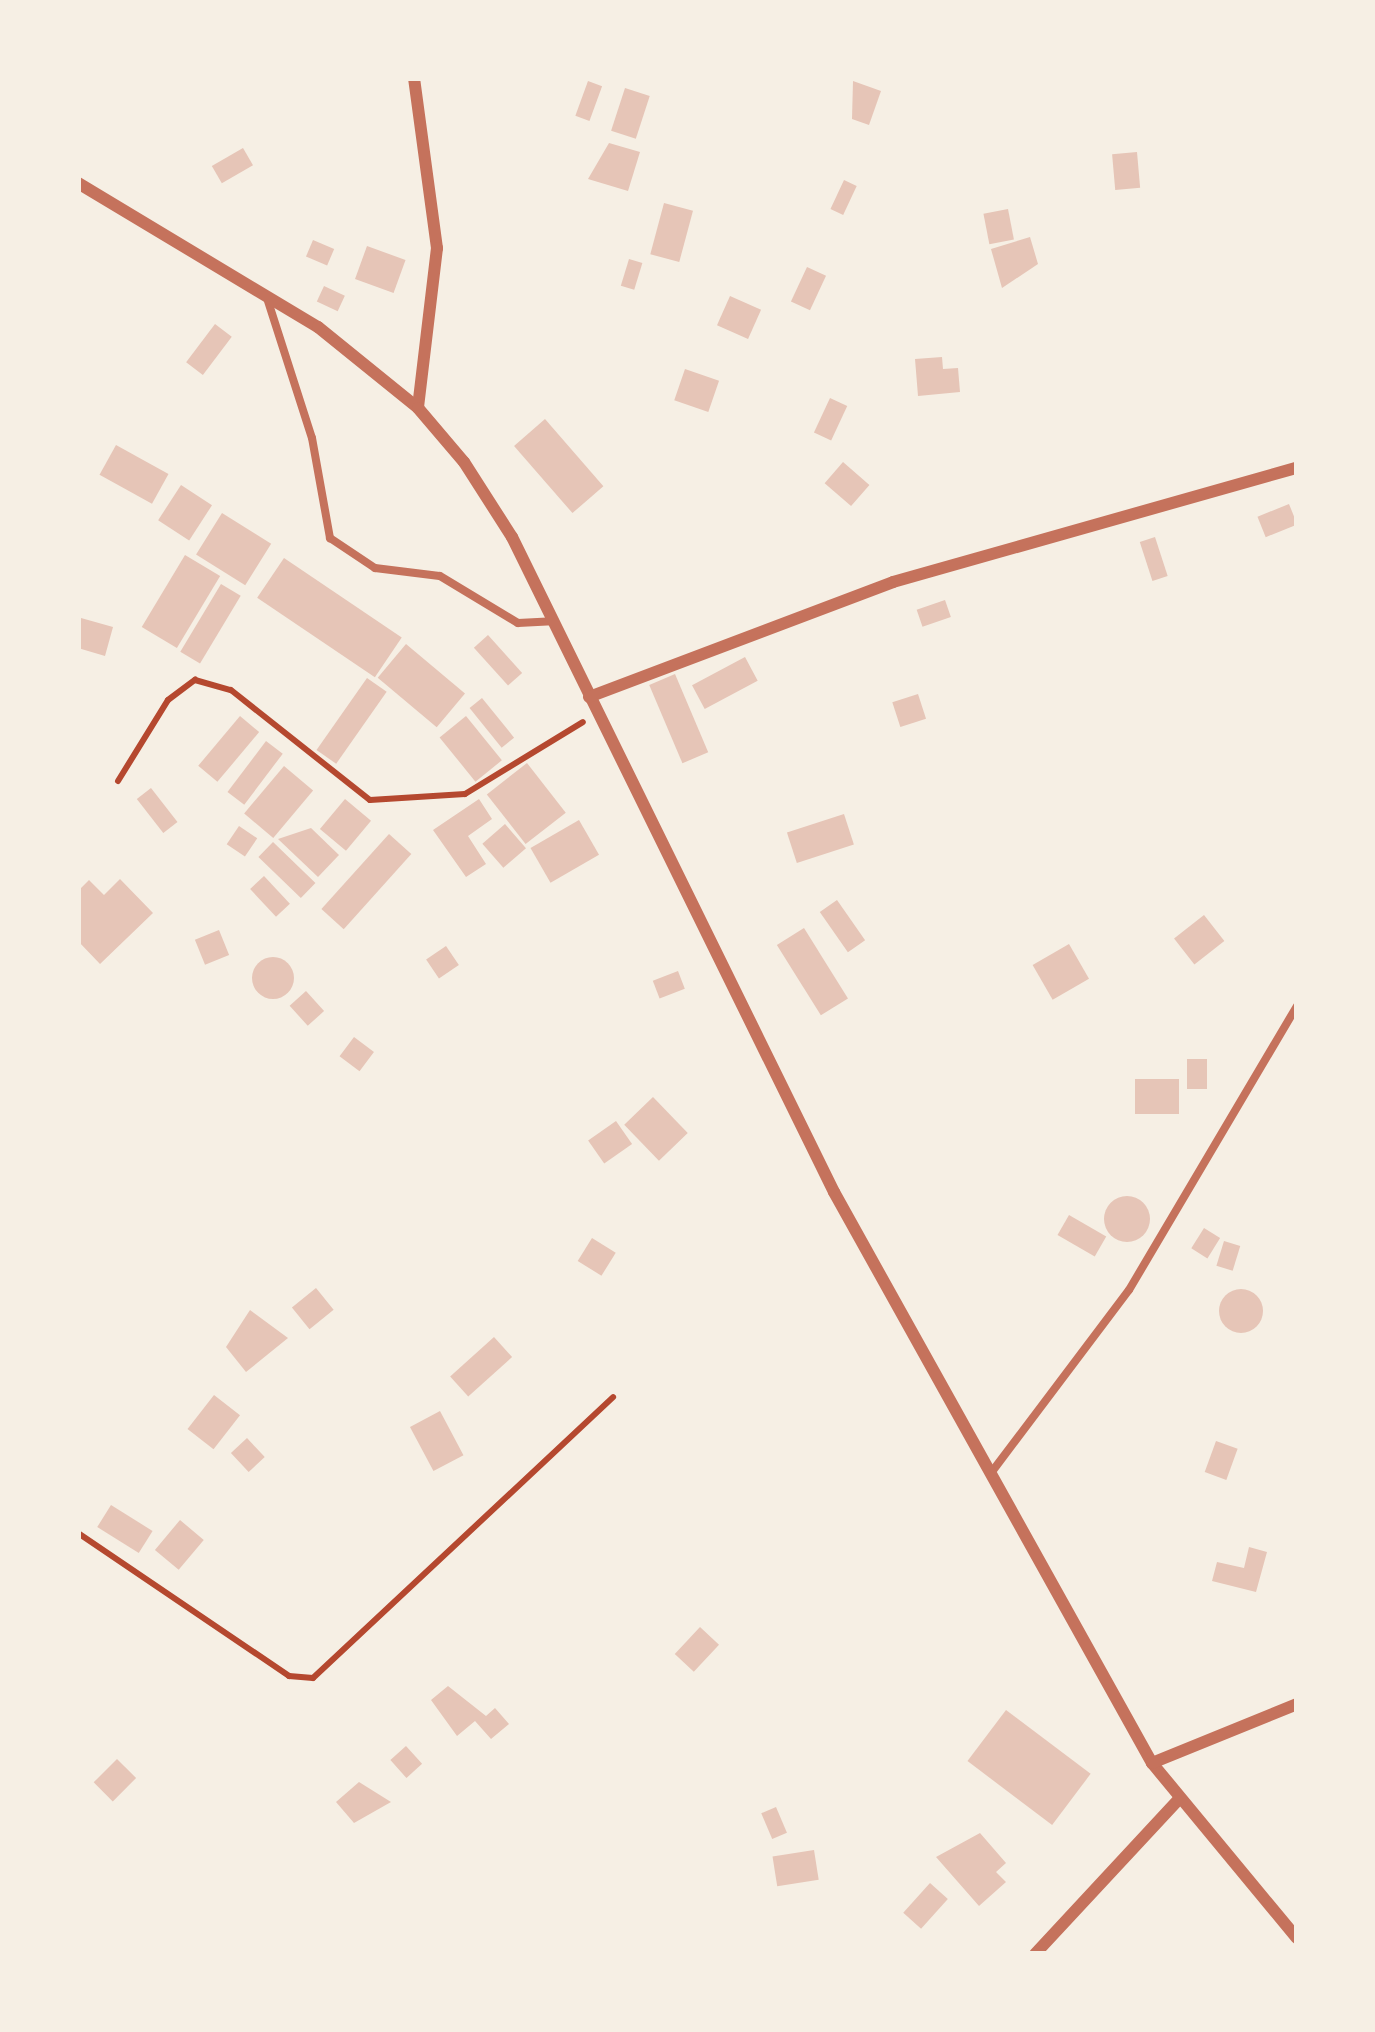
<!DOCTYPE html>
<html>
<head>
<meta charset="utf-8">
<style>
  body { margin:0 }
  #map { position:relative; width:1375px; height:2032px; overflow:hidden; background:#f6efe4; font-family:Helvetica,sans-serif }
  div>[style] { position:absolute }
  .building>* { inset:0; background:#e6c5b7; transform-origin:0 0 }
  .round { border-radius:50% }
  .path>* { height:6px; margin:-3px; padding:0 3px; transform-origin:3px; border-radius:3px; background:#b5482f }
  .service>* { height:8px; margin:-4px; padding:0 4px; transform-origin:4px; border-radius:4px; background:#c5725c }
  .minor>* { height:12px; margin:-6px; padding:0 6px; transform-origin:6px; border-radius:6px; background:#c5725c }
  span { translate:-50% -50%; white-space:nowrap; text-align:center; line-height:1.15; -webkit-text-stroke:12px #f6efe4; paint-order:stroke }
  .frame { position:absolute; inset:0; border:81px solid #f6efe4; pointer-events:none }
</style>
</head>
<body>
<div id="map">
  <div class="building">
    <div style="left:588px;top:81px;width:15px;height:37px;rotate:20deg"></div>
    <div style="clip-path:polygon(853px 81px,881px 91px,869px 125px,852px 119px)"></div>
    <div style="left:625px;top:88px;width:26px;height:45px;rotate:18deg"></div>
    <div style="clip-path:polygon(609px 143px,640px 152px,628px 191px,588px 179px)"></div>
    <div style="left:243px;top:148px;width:20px;height:36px;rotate:60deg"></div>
    <div style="left:1137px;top:152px;width:36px;height:25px;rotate:85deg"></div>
    <div style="left:844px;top:180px;width:14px;height:32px;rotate:25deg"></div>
    <div style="left:664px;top:203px;width:30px;height:53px;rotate:15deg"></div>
    <div style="left:1008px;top:209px;width:31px;height:25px;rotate:79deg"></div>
    <div style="clip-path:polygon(1030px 237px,1038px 264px,1002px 288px,991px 249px)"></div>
    <div style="left:313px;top:240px;width:23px;height:18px;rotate:23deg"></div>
    <div style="left:367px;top:246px;width:41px;height:35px;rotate:20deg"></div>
    <div style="left:629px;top:259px;width:14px;height:28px;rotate:17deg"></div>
    <div style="left:807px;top:267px;width:21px;height:38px;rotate:25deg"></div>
    <div style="left:324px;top:286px;width:23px;height:17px;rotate:25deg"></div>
    <div style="left:730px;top:296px;width:34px;height:32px;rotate:24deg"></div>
    <div style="left:215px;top:324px;width:21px;height:48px;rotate:37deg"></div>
    <div style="clip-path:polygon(942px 357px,943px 369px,958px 368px,960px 392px,918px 396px,915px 359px)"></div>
    <div style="left:685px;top:369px;width:36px;height:33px;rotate:19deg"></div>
    <div style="left:830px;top:398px;width:19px;height:38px;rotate:25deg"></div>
    <div style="left:545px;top:419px;width:89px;height:41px;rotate:49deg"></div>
    <div style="left:116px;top:445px;width:60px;height:34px;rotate:29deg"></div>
    <div style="left:843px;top:462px;width:35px;height:28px;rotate:41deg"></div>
    <div style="left:181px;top:485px;width:37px;height:42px;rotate:33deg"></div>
    <div style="left:1289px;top:504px;width:22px;height:34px;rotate:68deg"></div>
    <div style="left:222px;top:513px;width:58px;height:49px;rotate:32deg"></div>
    <div style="left:1155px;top:537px;width:41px;height:16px;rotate:72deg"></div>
    <div style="left:185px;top:555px;width:41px;height:84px;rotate:31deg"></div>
    <div style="left:284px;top:558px;width:142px;height:48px;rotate:34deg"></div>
    <div style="left:221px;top:584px;width:23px;height:79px;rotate:31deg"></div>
    <div style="left:945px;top:600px;width:18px;height:30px;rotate:71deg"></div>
    <div style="clip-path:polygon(81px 618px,113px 627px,105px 656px,78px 648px)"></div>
    <div style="left:488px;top:635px;width:51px;height:19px;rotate:48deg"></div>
    <div style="left:406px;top:644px;width:77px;height:44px;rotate:40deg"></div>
    <div style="left:745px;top:657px;width:27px;height:60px;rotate:62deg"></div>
    <div style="left:675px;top:674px;width:85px;height:28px;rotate:67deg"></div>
    <div style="left:367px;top:678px;width:24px;height:88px;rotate:35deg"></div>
    <div style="left:918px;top:694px;width:26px;height:27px;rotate:72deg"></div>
    <div style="left:482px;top:698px;width:51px;height:16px;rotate:51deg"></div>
    <div style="left:240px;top:716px;width:25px;height:65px;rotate:40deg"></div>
    <div style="left:466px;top:716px;width:57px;height:34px;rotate:51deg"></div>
    <div style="left:266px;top:741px;width:21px;height:64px;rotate:37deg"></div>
    <div style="left:527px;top:763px;width:63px;height:51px;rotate:52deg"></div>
    <div style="left:284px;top:766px;width:38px;height:62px;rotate:40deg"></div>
    <div style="left:151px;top:788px;width:43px;height:18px;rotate:52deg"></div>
    <div style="left:345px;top:799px;width:34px;height:39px;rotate:40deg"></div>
    <div style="clip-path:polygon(479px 799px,492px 819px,468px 836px,486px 864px,466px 877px,433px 830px)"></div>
    <div style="left:844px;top:814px;width:32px;height:60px;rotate:72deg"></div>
    <div style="left:579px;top:820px;width:40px;height:56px;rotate:60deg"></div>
    <div style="left:505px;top:824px;width:32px;height:30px;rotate:49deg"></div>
    <div style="left:239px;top:826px;width:22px;height:22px;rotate:34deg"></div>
    <div style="clip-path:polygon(311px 828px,339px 855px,318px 877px,278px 839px)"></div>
    <div style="left:389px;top:834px;width:30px;height:101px;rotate:42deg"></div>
    <div style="left:273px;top:842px;width:59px;height:21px;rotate:44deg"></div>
    <div style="left:264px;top:876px;width:38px;height:19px;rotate:47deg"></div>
    <div style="clip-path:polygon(120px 879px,153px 913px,100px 964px,78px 941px,78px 891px,89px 880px,104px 895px)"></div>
    <div style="left:837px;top:900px;width:49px;height:21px;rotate:55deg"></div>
    <div style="left:1204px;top:915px;width:33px;height:38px;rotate:52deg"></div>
    <div style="left:804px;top:928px;width:83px;height:32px;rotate:58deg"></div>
    <div style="left:219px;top:930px;width:27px;height:26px;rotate:68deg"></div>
    <div style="left:1069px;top:944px;width:40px;height:42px;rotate:60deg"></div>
    <div style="left:446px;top:946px;width:23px;height:24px;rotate:56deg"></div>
    <div class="round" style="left:252px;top:957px;width:42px;height:42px"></div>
    <div style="left:678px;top:971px;width:19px;height:27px;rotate:69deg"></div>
    <div style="left:306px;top:991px;width:27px;height:22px;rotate:48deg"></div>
    <div style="left:354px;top:1037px;width:25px;height:24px;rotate:37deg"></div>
    <div style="left:1187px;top:1059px;width:20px;height:30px"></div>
    <div style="left:1135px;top:1079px;width:44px;height:35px"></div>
    <div style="left:653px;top:1097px;width:50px;height:40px;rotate:46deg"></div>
    <div style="left:616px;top:1121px;width:28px;height:34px;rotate:55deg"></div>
    <div class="round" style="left:1104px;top:1196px;width:46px;height:46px"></div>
    <div style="left:1069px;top:1215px;width:43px;height:23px;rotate:30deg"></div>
    <div style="left:1204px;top:1228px;width:19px;height:24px;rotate:32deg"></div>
    <div style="left:592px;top:1238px;width:28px;height:27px;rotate:32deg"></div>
    <div style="left:1224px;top:1241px;width:17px;height:26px;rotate:17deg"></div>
    <div style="left:316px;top:1288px;width:28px;height:31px;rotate:51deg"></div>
    <div class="round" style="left:1219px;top:1289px;width:44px;height:44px"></div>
    <div style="clip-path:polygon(250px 1310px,288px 1338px,246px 1372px,226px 1347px)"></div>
    <div style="left:494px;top:1337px;width:27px;height:59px;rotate:48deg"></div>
    <div style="left:214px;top:1395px;width:33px;height:43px;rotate:38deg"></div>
    <div style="left:440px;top:1411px;width:50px;height:34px;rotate:62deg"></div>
    <div style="left:247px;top:1438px;width:26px;height:22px;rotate:47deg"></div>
    <div style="left:1216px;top:1441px;width:23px;height:33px;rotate:20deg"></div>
    <div style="left:111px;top:1505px;width:49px;height:26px;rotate:32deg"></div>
    <div style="left:180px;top:1520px;width:31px;height:39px;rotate:40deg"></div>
    <div style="clip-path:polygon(1249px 1547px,1267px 1552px,1256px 1592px,1212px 1581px,1217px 1562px,1244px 1568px)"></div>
    <div style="left:700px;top:1627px;width:26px;height:37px;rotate:43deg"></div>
    <div style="clip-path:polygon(448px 1686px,486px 1716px,495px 1708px,509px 1724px,491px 1739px,475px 1721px,457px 1736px,431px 1700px)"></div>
    <div style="left:1006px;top:1710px;width:106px;height:64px;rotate:37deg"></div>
    <div style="left:406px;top:1746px;width:24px;height:21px;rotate:48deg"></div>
    <div style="left:117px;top:1759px;width:27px;height:33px;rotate:45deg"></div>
    <div style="clip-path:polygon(359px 1782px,391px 1802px,354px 1823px,336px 1802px)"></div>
    <div style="left:776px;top:1807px;width:28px;height:16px;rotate:67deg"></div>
    <div style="clip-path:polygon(980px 1833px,1006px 1863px,996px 1872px,1006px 1882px,979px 1906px,936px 1857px)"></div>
    <div style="left:814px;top:1850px;width:30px;height:42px;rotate:81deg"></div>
    <div style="left:930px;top:1883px;width:24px;height:40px;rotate:42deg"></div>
  </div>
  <div class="path">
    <div style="left:118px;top:781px;width:95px;rotate:-58.3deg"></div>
    <div style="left:168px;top:700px;width:34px;rotate:-37deg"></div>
    <div style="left:195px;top:680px;width:37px;rotate:16deg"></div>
    <div style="left:231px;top:690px;width:177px;rotate:38.4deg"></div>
    <div style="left:370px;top:800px;width:95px;rotate:-3.6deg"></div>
    <div style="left:465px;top:794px;width:138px;rotate:-31.4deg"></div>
    <div style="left:78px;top:1533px;width:255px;rotate:34.1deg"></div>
    <div style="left:289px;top:1676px;width:24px;rotate:5deg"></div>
    <div style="left:313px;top:1678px;width:411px;rotate:-43.1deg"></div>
  </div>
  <div class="service">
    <div style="left:267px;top:298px;width:147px;rotate:72.2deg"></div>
    <div style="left:312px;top:438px;width:102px;rotate:79.8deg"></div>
    <div style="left:330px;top:538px;width:54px;rotate:33.7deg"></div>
    <div style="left:375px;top:568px;width:65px;rotate:7deg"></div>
    <div style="left:440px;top:576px;width:91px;rotate:31.1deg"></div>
    <div style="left:518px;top:623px;width:34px;rotate:-3deg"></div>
    <div style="left:994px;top:1469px;width:224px;rotate:-53deg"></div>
    <div style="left:1129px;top:1290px;width:330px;rotate:-59.4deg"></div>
  </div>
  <div class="minor">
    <div style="left:414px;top:78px;width:172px;rotate:82.3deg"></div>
    <div style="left:437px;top:248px;width:161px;rotate:96.8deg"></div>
    <div style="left:78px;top:183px;width:280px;rotate:31deg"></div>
    <div style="left:318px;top:327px;width:129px;rotate:39deg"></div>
    <div style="left:418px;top:408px;width:71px;rotate:49.6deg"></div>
    <div style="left:464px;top:462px;width:89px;rotate:57.4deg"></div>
    <div style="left:512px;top:537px;width:730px;rotate:63.82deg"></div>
    <div style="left:834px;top:1192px;width:654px;rotate:60.89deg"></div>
    <div style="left:1152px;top:1763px;width:227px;rotate:50.4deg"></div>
    <div style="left:589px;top:697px;width:325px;rotate:-20.7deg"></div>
    <div style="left:893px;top:582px;width:420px;rotate:-15.8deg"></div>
    <div style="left:1152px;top:1763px;width:157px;rotate:-22.1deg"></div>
    <div style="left:1035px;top:1954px;width:209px;rotate:-47.1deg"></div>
  </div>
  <div class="frame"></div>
</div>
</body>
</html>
